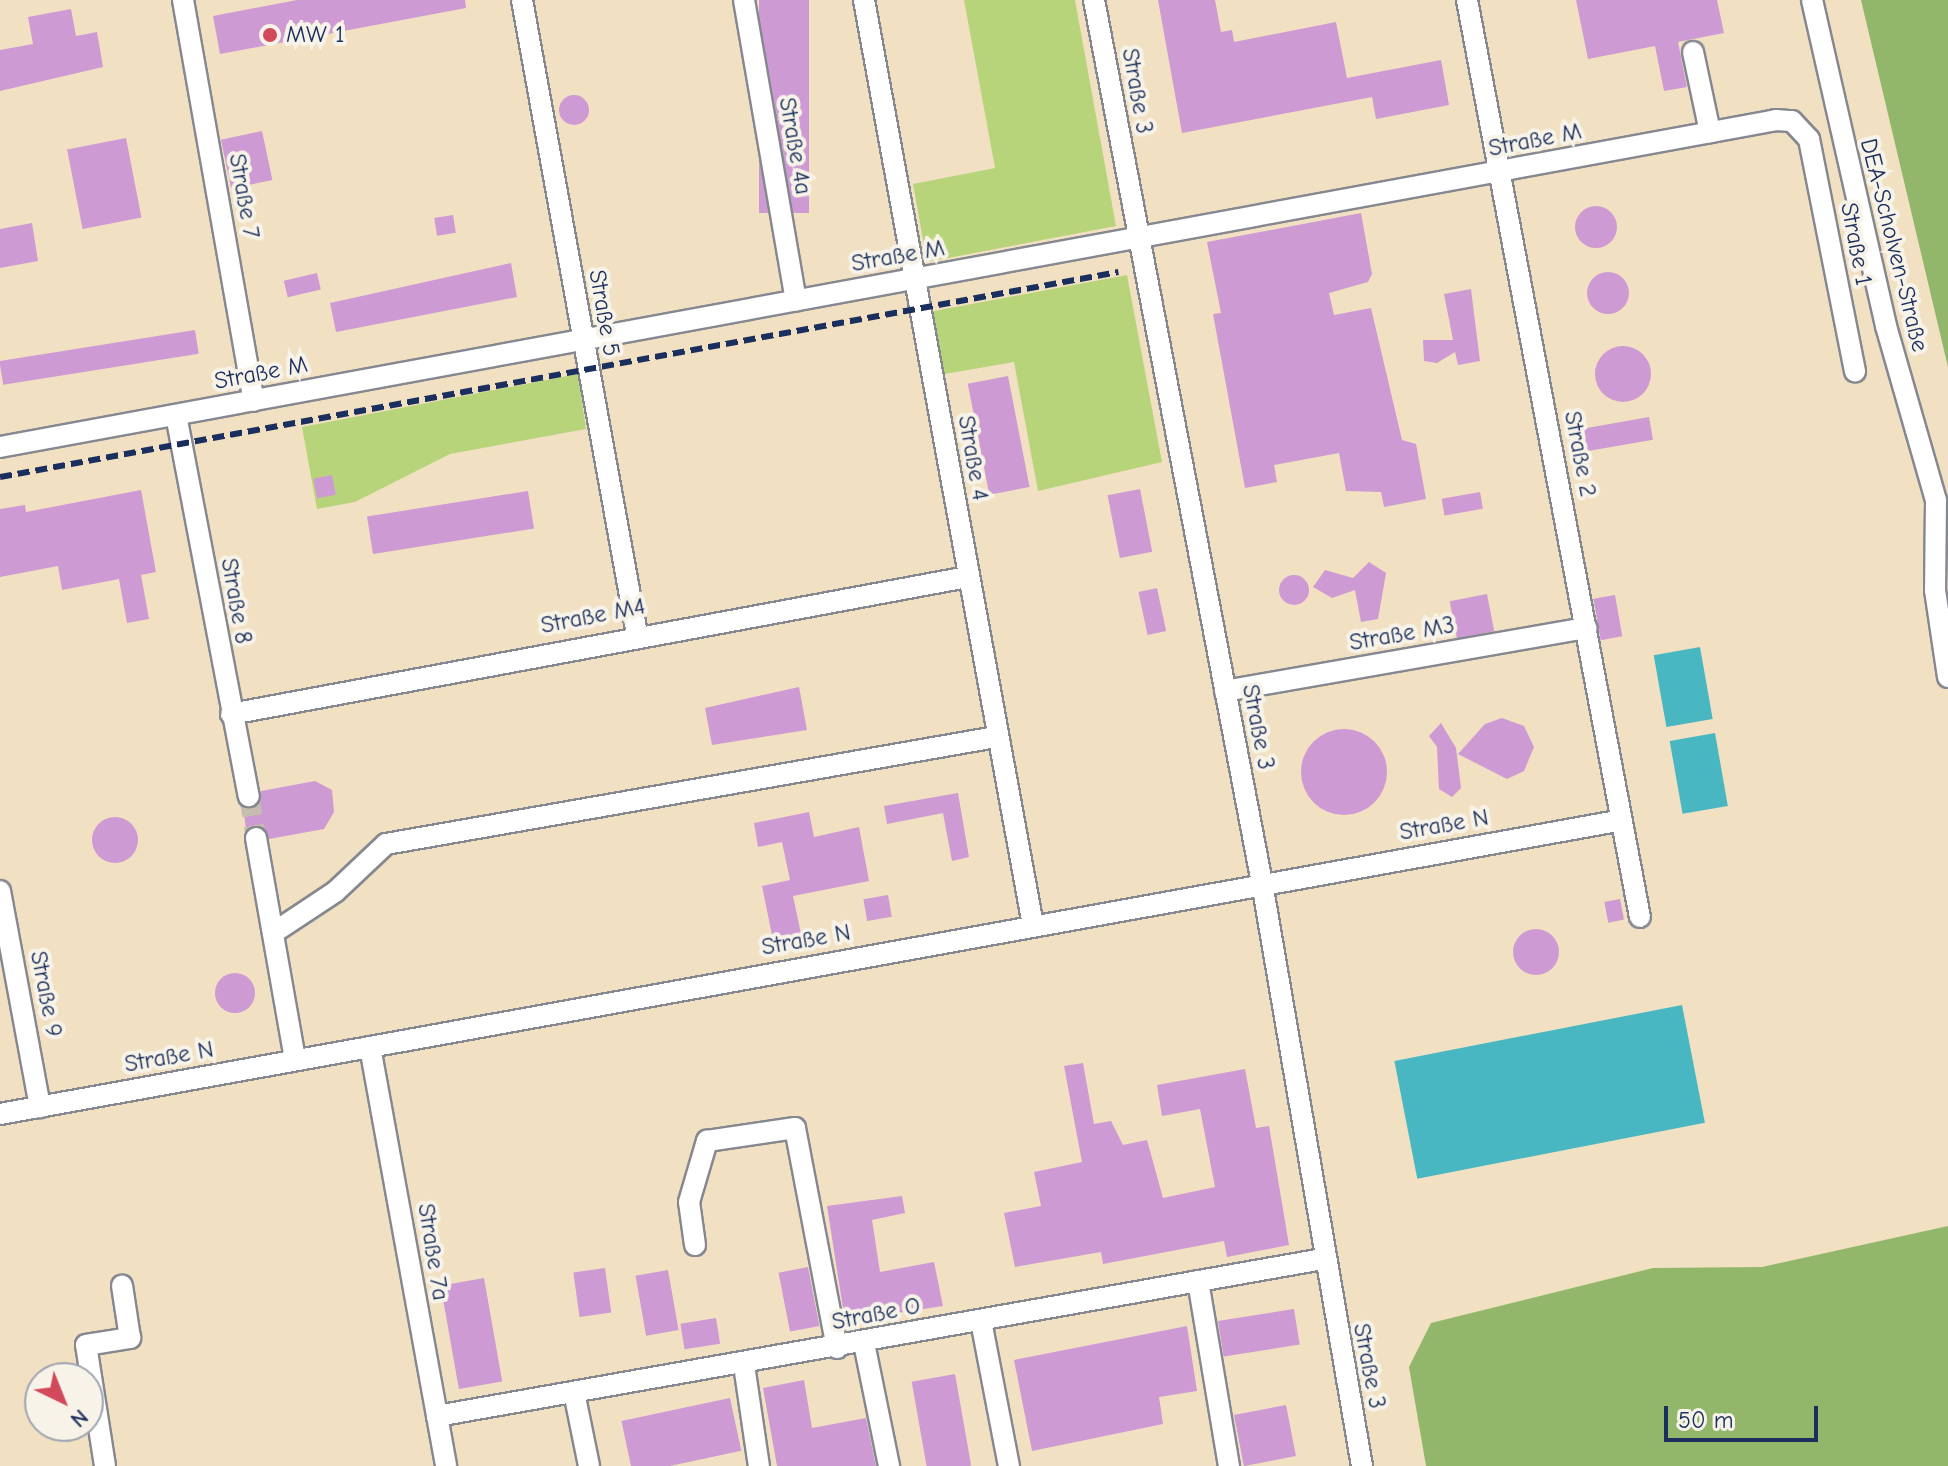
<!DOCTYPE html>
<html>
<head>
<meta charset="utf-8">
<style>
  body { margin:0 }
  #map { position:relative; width:1948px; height:1466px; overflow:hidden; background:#f2e0c3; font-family:"Comic Neue",sans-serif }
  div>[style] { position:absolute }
  .green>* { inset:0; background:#b8d47a }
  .forest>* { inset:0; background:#92b66a }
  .water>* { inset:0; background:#49b7c2; transform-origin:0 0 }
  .building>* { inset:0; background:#cd9ad3; transform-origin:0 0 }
  .round { border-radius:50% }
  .minor-tunnel>* { height:20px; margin-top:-10px; transform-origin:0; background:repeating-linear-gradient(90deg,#c7bdaf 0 20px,transparent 0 30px) }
  .roads { filter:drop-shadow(2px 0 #868890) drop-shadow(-2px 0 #868890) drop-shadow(0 2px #868890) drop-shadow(0 -2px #868890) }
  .minor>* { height:20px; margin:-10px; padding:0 10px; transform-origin:10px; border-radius:10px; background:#fff }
  .rail>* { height:6px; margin-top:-3px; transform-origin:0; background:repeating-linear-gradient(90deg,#1b2f5e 0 12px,transparent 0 18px) }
  .dots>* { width:22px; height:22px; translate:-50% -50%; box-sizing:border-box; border:4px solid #f7f3e8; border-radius:50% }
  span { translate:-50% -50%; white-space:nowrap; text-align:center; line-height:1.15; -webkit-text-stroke:8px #f7f3e8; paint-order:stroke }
  .poi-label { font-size:24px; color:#1b2f5e }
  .left { translate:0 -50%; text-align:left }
  .street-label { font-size:24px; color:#1b2f5e }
  .north { position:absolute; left:24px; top:1362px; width:80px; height:80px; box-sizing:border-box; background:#f7f3e8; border:2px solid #9fa5b1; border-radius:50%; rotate:137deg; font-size:22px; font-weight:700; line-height:32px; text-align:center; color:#1b2f5e }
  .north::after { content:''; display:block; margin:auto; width:28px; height:36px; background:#d1495b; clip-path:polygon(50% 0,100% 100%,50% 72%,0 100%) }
  .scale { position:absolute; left:1664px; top:1406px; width:154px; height:36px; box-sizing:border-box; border:4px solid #1b2f5e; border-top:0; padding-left:10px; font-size:24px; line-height:28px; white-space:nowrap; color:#1b2f5e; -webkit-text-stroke:6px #f7f3e8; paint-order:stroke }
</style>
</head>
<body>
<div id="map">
  <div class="green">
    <div style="clip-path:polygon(964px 0,1075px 0,1116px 226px,927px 262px,913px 184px,995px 168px)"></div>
    <div style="clip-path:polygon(1127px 275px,1162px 462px,1038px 491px,1014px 362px,939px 375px,929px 312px)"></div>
    <div style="clip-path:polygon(578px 374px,586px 429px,450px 454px,355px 502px,317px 509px,302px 427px)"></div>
  </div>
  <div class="forest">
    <div style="clip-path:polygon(1861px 0,1948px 0,1948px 367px)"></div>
    <div style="clip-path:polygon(1948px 1226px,1948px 1466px,1426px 1466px,1409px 1367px,1431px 1323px,1653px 1268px,1762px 1267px)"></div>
  </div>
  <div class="water">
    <div style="left:1700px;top:647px;width:73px;height:47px;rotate:80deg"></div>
    <div style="left:1715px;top:733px;width:74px;height:46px;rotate:80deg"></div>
    <div style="left:1682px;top:1005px;width:120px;height:293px;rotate:79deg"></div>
  </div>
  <div class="building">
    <div style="clip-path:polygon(297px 0,465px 0,466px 8px,220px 54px,213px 16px)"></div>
    <div style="left:759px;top:0;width:50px;height:213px"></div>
    <div style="clip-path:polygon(1158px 0,1215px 0,1221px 32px,1232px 30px,1234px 42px,1336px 22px,1347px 78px,1441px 60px,1449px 105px,1376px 119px,1372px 97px,1182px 133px)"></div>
    <div style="clip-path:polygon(1576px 0,1717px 0,1724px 33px,1678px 42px,1687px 87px,1664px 91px,1655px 46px,1588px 59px)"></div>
    <div style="clip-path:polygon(71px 9px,76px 36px,97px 32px,103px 67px,0 91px,0 50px,33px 44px,28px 17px)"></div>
    <div class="round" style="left:559px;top:95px;width:30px;height:30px"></div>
    <div style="left:262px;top:131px;width:50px;height:42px;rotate:78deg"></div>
    <div style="left:126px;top:138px;width:81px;height:60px;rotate:79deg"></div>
    <div class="round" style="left:1575px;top:206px;width:42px;height:42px"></div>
    <div style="clip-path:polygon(1361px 213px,1372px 274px,1368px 282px,1329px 293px,1334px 315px,1371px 308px,1402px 440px,1416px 444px,1426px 499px,1384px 507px,1381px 492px,1346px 491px,1339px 453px,1274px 465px,1277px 482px,1245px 488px,1213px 314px,1221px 313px,1207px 242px)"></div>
    <div style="left:453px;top:215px;width:18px;height:19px;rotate:81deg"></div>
    <div style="clip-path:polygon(32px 223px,38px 261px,0 268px,0 229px)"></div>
    <div style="clip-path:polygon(511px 263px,517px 297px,336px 332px,330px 303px)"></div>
    <div class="round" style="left:1587px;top:272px;width:42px;height:42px"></div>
    <div style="left:317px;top:273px;width:17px;height:34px;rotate:77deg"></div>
    <div style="clip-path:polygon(1471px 289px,1480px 361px,1458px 365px,1455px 352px,1437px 363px,1424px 361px,1423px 340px,1453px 340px,1444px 294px)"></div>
    <div style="left:195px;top:330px;width:24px;height:198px;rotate:81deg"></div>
    <div class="round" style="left:1595px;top:346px;width:56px;height:56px"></div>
    <div style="left:1008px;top:376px;width:113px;height:41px;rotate:79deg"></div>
    <div style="left:1649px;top:417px;width:23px;height:76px;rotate:80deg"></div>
    <div style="left:332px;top:475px;width:20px;height:19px;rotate:79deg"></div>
    <div style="left:1140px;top:489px;width:64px;height:33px;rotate:79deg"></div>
    <div style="clip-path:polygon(141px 490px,156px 572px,141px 575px,149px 619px,127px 623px,119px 579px,62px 590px,58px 566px,0 577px,0 509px,25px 505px,26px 512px)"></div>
    <div style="left:528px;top:491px;width:38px;height:163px;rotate:81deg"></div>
    <div style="left:1480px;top:492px;width:17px;height:39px;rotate:80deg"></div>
    <div style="clip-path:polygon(1369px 562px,1386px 573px,1378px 619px,1361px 622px,1355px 590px,1332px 598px,1313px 587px,1325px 570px,1353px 578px)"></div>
    <div class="round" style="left:1279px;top:575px;width:30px;height:30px"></div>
    <div style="left:1157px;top:588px;width:44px;height:19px;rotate:78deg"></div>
    <div style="left:1487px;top:594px;width:38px;height:38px;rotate:79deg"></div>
    <div style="left:1615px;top:595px;width:42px;height:22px;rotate:80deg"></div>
    <div style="clip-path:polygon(799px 687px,807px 730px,712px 745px,705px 708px)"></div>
    <div style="clip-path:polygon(1502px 718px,1524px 726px,1534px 747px,1524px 771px,1507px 779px,1458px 754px,1485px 724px)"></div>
    <div style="clip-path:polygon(1441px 723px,1456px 748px,1461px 788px,1452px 797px,1439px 789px,1437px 747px,1429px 736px)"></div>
    <div class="round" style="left:1301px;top:729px;width:86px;height:86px"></div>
    <div style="clip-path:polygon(315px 781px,332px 790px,334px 812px,324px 829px,269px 839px,261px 826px,246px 829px,243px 807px,257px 806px,261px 791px)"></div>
    <div style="clip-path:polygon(958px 793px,969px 857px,952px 861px,943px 813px,887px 824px,884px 806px)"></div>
    <div style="clip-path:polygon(809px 812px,814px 837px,859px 827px,869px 881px,793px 896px,801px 934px,773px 940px,762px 886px,790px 880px,782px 842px,758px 847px,754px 823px)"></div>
    <div class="round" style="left:92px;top:817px;width:46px;height:46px"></div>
    <div style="left:888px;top:895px;width:22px;height:25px;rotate:80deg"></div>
    <div style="left:1620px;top:899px;width:21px;height:16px;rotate:79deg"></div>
    <div class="round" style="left:1513px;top:929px;width:46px;height:46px"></div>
    <div class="round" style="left:215px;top:973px;width:40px;height:40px"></div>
    <div style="clip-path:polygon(1083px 1063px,1094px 1124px,1111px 1121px,1123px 1145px,1147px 1140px,1163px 1198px,1215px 1187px,1200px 1109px,1162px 1116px,1157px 1085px,1245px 1069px,1256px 1128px,1269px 1126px,1289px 1245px,1227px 1257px,1224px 1241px,1103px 1264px,1101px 1252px,1015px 1267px,1004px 1213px,1041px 1206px,1034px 1172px,1082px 1162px,1064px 1066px)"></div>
    <div style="clip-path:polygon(902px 1196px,905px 1213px,872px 1220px,880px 1272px,934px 1262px,943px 1306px,845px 1321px,827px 1206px)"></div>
    <div style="left:808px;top:1267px;width:60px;height:30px;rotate:79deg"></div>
    <div style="left:605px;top:1268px;width:45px;height:32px;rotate:82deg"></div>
    <div style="left:668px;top:1270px;width:61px;height:33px;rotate:80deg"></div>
    <div style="left:484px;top:1278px;width:105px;height:44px;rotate:80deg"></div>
    <div style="left:1294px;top:1309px;width:36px;height:77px;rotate:81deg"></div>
    <div style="left:716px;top:1318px;width:26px;height:36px;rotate:81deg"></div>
    <div style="clip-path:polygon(1187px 1326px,1197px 1391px,1159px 1397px,1163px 1424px,1032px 1451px,1014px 1360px)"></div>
    <div style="left:955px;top:1374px;width:93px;height:44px;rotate:80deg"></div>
    <div style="clip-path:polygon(804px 1380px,812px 1428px,866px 1418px,876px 1466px,777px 1466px,763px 1388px)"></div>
    <div style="left:730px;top:1398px;width:54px;height:111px;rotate:78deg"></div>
    <div style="left:1286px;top:1405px;width:52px;height:53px;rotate:79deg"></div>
  </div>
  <div class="minor-tunnel">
    <div style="left:249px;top:796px;width:43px;rotate:80.5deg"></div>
  </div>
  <div class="roads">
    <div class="minor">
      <div style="left:183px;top:0;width:407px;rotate:80deg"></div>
      <div style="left:522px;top:0;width:644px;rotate:79.72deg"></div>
      <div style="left:744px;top:0;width:305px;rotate:80.2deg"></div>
      <div style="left:864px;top:0;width:940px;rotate:79.65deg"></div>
      <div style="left:1094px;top:0;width:899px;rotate:79.23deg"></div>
      <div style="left:1262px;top:883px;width:592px;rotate:80.27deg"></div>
      <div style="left:1467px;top:0;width:933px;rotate:79.32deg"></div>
      <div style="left:1812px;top:0;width:334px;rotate:77.2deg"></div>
      <div style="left:1886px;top:326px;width:181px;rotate:74deg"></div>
      <div style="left:1936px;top:500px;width:90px;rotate:90.6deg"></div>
      <div style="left:1935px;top:590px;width:88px;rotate:81.5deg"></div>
      <div style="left:1693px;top:52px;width:82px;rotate:78deg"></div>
      <div style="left:176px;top:415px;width:388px;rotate:79.2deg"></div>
      <div style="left:0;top:447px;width:1806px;rotate:-10.43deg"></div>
      <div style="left:1776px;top:120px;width:16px;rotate:4deg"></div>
      <div style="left:1792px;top:121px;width:25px;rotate:47deg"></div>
      <div style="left:1809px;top:139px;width:237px;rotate:78.8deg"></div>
      <div style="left:1225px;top:691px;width:367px;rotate:-9.9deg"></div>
      <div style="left:231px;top:714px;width:749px;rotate:-10.54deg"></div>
      <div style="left:256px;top:838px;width:225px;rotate:80deg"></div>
      <div style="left:0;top:891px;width:220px;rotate:79.5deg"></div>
      <div style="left:273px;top:933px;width:74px;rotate:-33.5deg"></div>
      <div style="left:335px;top:892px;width:70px;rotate:-43.3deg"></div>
      <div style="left:386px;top:844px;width:619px;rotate:-9.95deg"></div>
      <div style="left:370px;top:1047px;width:426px;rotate:79.7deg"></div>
      <div style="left:0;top:1114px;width:1648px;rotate:-10.27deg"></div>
      <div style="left:695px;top:1245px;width:43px;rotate:-97.9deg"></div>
      <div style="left:689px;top:1202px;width:64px;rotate:-73.6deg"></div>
      <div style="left:707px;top:1141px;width:89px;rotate:-8.4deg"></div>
      <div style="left:795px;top:1128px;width:224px;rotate:79.2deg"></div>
      <div style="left:1198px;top:1281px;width:188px;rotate:80.5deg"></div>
      <div style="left:981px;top:1321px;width:148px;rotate:79.1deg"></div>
      <div style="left:864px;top:1343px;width:126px;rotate:78.5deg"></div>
      <div style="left:744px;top:1365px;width:102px;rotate:81.6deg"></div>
      <div style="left:575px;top:1397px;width:70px;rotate:78.5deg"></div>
      <div style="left:437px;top:1416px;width:900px;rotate:-10.05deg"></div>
      <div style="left:105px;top:1466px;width:122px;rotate:-98.9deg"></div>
      <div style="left:86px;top:1345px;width:45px;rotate:-9deg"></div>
      <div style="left:130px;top:1338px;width:53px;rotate:-98.7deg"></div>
    </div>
  </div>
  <div class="rail">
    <div style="left:0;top:477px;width:1137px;rotate:-10.39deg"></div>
  </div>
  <div class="dots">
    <div style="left:270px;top:35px;background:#d1495b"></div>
  </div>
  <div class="poi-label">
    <span class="left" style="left:286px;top:35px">MW 1</span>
  </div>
  <div class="street-label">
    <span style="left:1137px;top:91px;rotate:80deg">Straße 3</span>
    <span style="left:1535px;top:140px;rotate:-11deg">Straße M</span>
    <span style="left:795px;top:146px;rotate:80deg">Straße 4a</span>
    <span style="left:244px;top:196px;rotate:80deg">Straße 7</span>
    <span style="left:1856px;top:244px;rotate:79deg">Straße 1</span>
    <span style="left:1894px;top:245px;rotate:76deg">DEA-Scholven-Straße</span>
    <span style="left:898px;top:256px;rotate:-10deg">Straße M</span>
    <span style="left:604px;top:313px;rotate:80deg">Straße 5</span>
    <span style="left:261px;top:373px;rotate:-11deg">Straße M</span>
    <span style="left:1580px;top:454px;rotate:79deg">Straße 2</span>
    <span style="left:973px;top:458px;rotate:80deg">Straße 4</span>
    <span style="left:236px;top:601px;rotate:80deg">Straße 8</span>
    <span style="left:593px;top:616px;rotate:-11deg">Straße M4</span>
    <span style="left:1402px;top:634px;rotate:-10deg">Straße M3</span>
    <span style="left:1258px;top:727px;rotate:79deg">Straße 3</span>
    <span style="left:1444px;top:825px;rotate:-10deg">Straße N</span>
    <span style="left:806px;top:940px;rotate:-10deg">Straße N</span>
    <span style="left:46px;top:994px;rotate:79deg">Straße 9</span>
    <span style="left:169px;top:1057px;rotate:-10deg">Straße N</span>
    <span style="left:433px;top:1252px;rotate:81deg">Straße 7a</span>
    <span style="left:876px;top:1314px;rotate:-11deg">Straße O</span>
    <span style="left:1369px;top:1366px;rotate:79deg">Straße 3</span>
  </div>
  <div class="north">N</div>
  <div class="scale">50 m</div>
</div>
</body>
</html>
